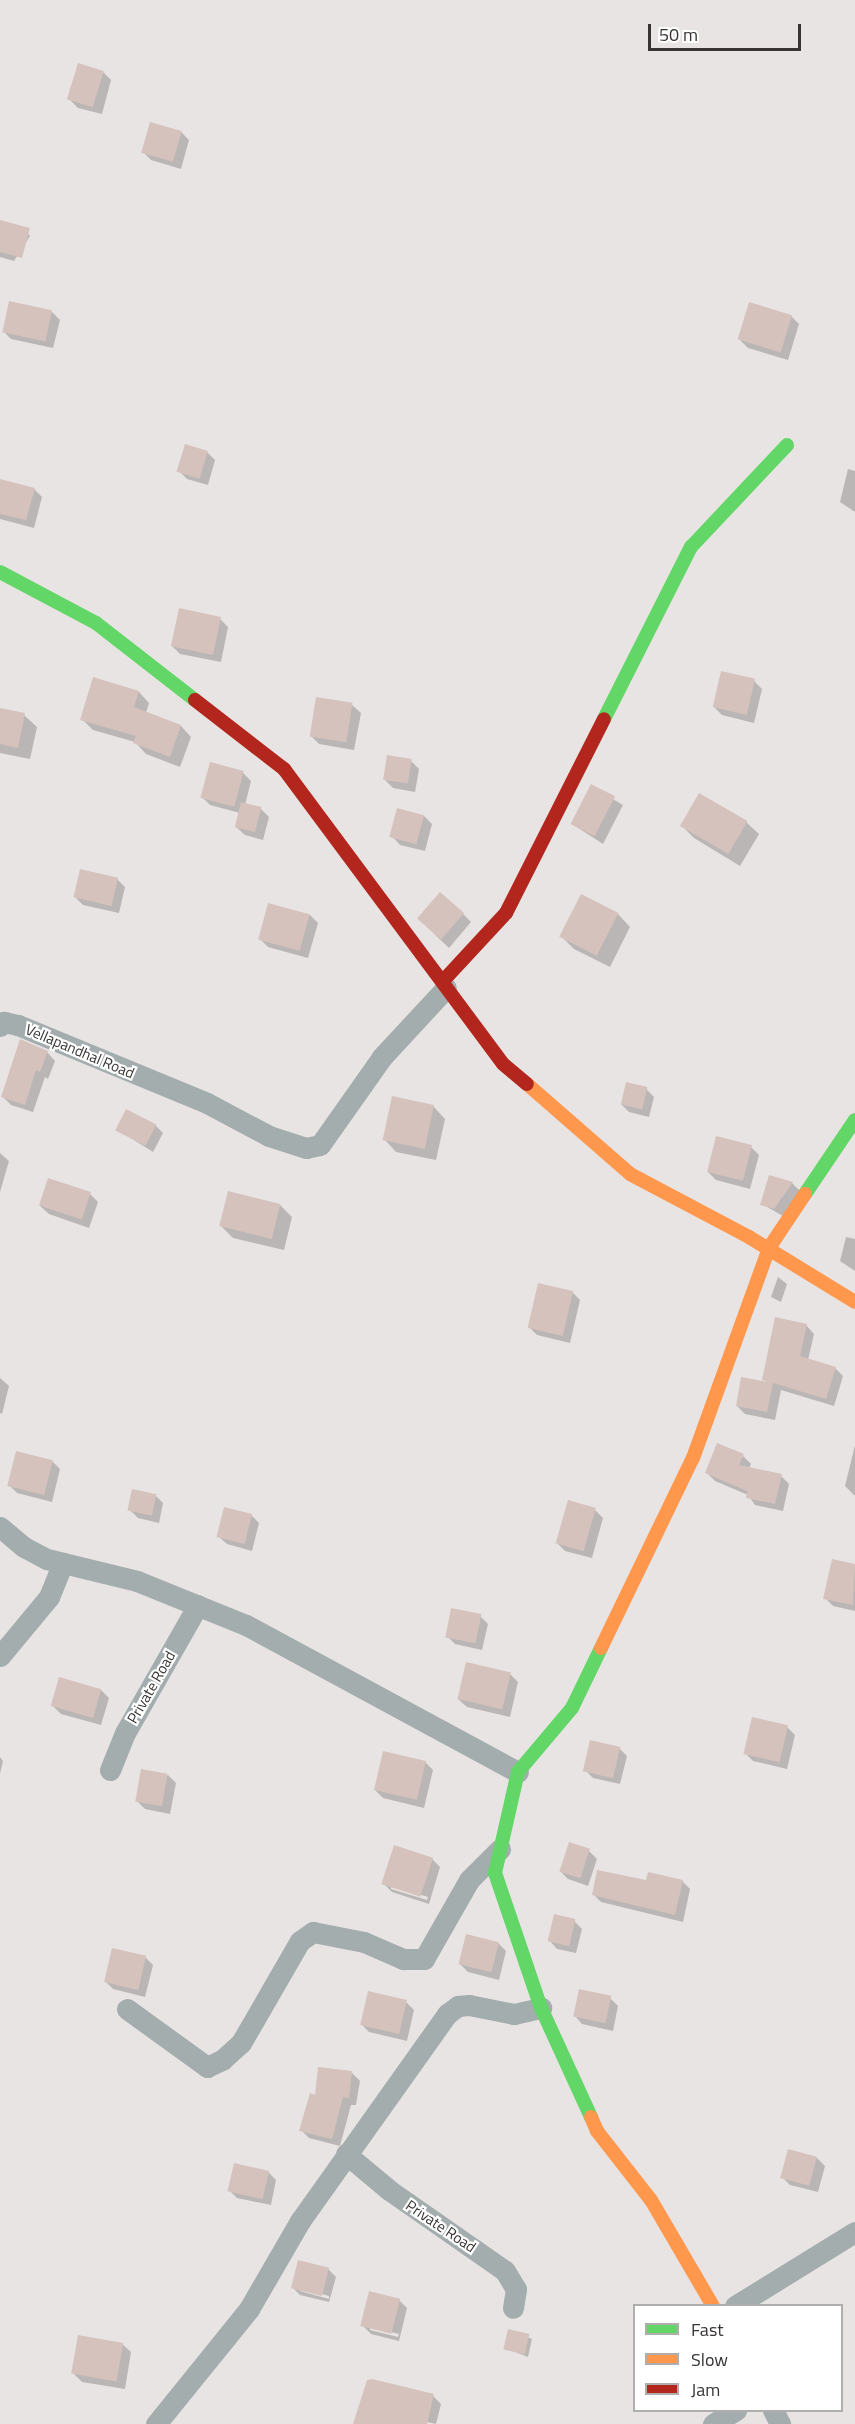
<!DOCTYPE html>
<html>
<head>
<meta charset="utf-8">
<style>
  body { margin:0 }
  #map { position:relative; width:855px; height:2424px; overflow:hidden; background:#e8e4e3; font-family:"Titillium Web",sans-serif }
  div>[style] { position:absolute }
  .shadow>* { inset:0; background:#0003 }
  .building>* { inset:0; background:#d6c2bc; transform-origin:0 0 }
  .street>* { height:21px; margin:-10.5px; padding:0 10.5px; transform-origin:10.5px; border-radius:10.5px; background:#a4adae }
  .fast>* { height:14px; margin:-7px; padding:0 7px; transform-origin:7px; border-radius:7px; background:#63d668 }
  .slow>* { height:14px; margin:-7px; padding:0 7px; transform-origin:7px; border-radius:7px; background:#ff974d }
  .jam>* { height:14px; margin:-7px; padding:0 7px; transform-origin:7px; border-radius:7px; background:#b3261e }
  span { translate:-50% -50%; white-space:nowrap; text-align:center; line-height:1.15; -webkit-text-stroke:4.5px #fff; paint-order:stroke }
  .street-label { font-size:15px; color:#373433 }
  .legend { position:absolute; left:633px; top:2304px; width:210px; height:108px; box-sizing:border-box; background:#fff; border:2px solid #afaead; margin:0; padding:8px 10px; list-style:none; font-size:18px; color:#373433 }
  .legend li { display:flex; align-items:center; gap:12px; height:30px }
  .legend b { width:30px; border:2px solid #afaead }
  .scale { position:absolute; left:648px; top:24px; width:153px; height:27px; box-sizing:border-box; border:3px solid #373433; border-top:0; padding-left:8px; font-size:18px; line-height:21px; white-space:nowrap; color:#373433; -webkit-text-stroke:4px #fff; paint-order:stroke }
</style>
</head>
<body>
<div id="map">
  <div class="shadow">
    <div style="clip-path:polygon(103px 72px,111px 80px,102px 114px,78px 108px,70px 100px)"></div>
    <div style="clip-path:polygon(181px 132px,189px 140px,181px 169px,151px 160px,143px 152px)"></div>
    <div style="clip-path:polygon(0 221px,22px 228px,30px 236px,14px 261px,0 257px)"></div>
    <div style="clip-path:polygon(52px 312px,60px 320px,53px 348px,11px 339px,3px 331px)"></div>
    <div style="clip-path:polygon(791px 316px,799px 324px,788px 360px,748px 348px,740px 340px)"></div>
    <div style="clip-path:polygon(207px 452px,215px 460px,208px 485px,187px 479px,179px 471px)"></div>
    <div style="clip-path:polygon(848px 469px,855px 471px,855px 512px,840px 502px)"></div>
    <div style="clip-path:polygon(0 481px,34px 489px,42px 497px,34px 528px,0 519px)"></div>
    <div style="clip-path:polygon(220px 619px,228px 627px,221px 662px,180px 654px,172px 646px)"></div>
    <div style="clip-path:polygon(754px 681px,762px 689px,754px 723px,722px 715px,714px 707px)"></div>
    <div style="clip-path:polygon(139px 692px,149px 703px,146px 713px,181px 726px,191px 737px,180px 767px,146px 754px,135px 742px,93px 730px,82px 719px)"></div>
    <div style="clip-path:polygon(352px 705px,361px 713px,354px 750px,319px 744px,311px 736px)"></div>
    <div style="clip-path:polygon(0 710px,24px 715px,37px 727px,30px 759px,0 753px)"></div>
    <div style="clip-path:polygon(411px 761px,419px 769px,415px 792px,393px 788px,385px 780px)"></div>
    <div style="clip-path:polygon(243px 773px,251px 781px,245px 805px,260px 808px,269px 817px,263px 840px,245px 835px,236px 827px,240px 813px,210px 805px,202px 797px)"></div>
    <div style="clip-path:polygon(591px 786px,623px 805px,603px 844px,572px 824px)"></div>
    <div style="clip-path:polygon(424px 816px,432px 824px,425px 851px,400px 845px,392px 836px)"></div>
    <div style="clip-path:polygon(746px 822px,759px 834px,740px 866px,694px 838px,682px 826px)"></div>
    <div style="clip-path:polygon(117px 879px,125px 887px,119px 913px,83px 905px,75px 897px)"></div>
    <div style="clip-path:polygon(463px 914px,471px 922px,449px 948px,427px 927px)"></div>
    <div style="clip-path:polygon(618px 914px,630px 927px,610px 967px,574px 949px,561px 936px)"></div>
    <div style="clip-path:polygon(310px 915px,318px 923px,308px 958px,268px 947px,260px 939px)"></div>
    <div style="clip-path:polygon(47px 1052px,55px 1061px,48px 1079px,45px 1077px,33px 1112px,11px 1105px,3px 1097px)"></div>
    <div style="clip-path:polygon(646px 1089px,654px 1097px,649px 1117px,629px 1112px,621px 1104px)"></div>
    <div style="clip-path:polygon(433px 1106px,445px 1119px,436px 1160px,396px 1152px,384px 1139px)"></div>
    <div style="clip-path:polygon(155px 1125px,163px 1133px,153px 1152px,118px 1130px)"></div>
    <div style="clip-path:polygon(751px 1147px,759px 1155px,750px 1189px,716px 1180px,708px 1172px)"></div>
    <div style="clip-path:polygon(0 1153px,9px 1161px,0 1192px)"></div>
    <div style="clip-path:polygon(792px 1183px,800px 1191px,783px 1216px,762px 1204px)"></div>
    <div style="clip-path:polygon(90px 1194px,98px 1202px,89px 1228px,49px 1214px,40px 1206px)"></div>
    <div style="clip-path:polygon(280px 1205px,292px 1217px,284px 1250px,233px 1238px,221px 1226px)"></div>
    <div style="clip-path:polygon(846px 1237px,855px 1239px,855px 1271px,840px 1261px)"></div>
    <div style="clip-path:polygon(778px 1277px,787px 1284px,781px 1302px,771px 1297px)"></div>
    <div style="clip-path:polygon(572px 1292px,580px 1300px,570px 1343px,537px 1335px,529px 1327px)"></div>
    <div style="clip-path:polygon(806px 1325px,814px 1334px,808px 1360px,835px 1368px,843px 1376px,834px 1406px,781px 1390px,775px 1420px,745px 1414px,737px 1406px,767px 1383px,764px 1379px)"></div>
    <div style="clip-path:polygon(0 1378px,9px 1386px,2px 1414px,0 1413px)"></div>
    <div style="clip-path:polygon(855px 1445px,855px 1496px,845px 1486px)"></div>
    <div style="clip-path:polygon(743px 1456px,751px 1464px,749px 1469px,781px 1476px,789px 1484px,783px 1511px,755px 1505px,748px 1495px,715px 1481px,707px 1473px)"></div>
    <div style="clip-path:polygon(52px 1461px,60px 1469px,52px 1502px,17px 1493px,9px 1485px)"></div>
    <div style="clip-path:polygon(155px 1495px,163px 1503px,159px 1523px,138px 1518px,130px 1510px)"></div>
    <div style="clip-path:polygon(595px 1510px,603px 1518px,592px 1558px,565px 1551px,557px 1543px)"></div>
    <div style="clip-path:polygon(251px 1515px,259px 1523px,252px 1551px,227px 1544px,218px 1536px)"></div>
    <div style="clip-path:polygon(833px 1561px,855px 1566px,855px 1611px,833px 1606px,825px 1598px)"></div>
    <div style="clip-path:polygon(480px 1616px,488px 1624px,482px 1650px,455px 1644px,447px 1636px)"></div>
    <div style="clip-path:polygon(510px 1674px,518px 1682px,510px 1717px,467px 1707px,458px 1699px)"></div>
    <div style="clip-path:polygon(101px 1690px,109px 1698px,101px 1725px,61px 1714px,53px 1706px)"></div>
    <div style="clip-path:polygon(787px 1727px,795px 1735px,787px 1769px,753px 1761px,745px 1753px)"></div>
    <div style="clip-path:polygon(619px 1748px,627px 1756px,620px 1784px,593px 1778px,585px 1770px)"></div>
    <div style="clip-path:polygon(0 1757px,3px 1761px,0 1774px)"></div>
    <div style="clip-path:polygon(425px 1762px,433px 1770px,424px 1808px,383px 1798px,375px 1790px)"></div>
    <div style="clip-path:polygon(168px 1775px,176px 1783px,170px 1814px,145px 1809px,137px 1801px)"></div>
    <div style="clip-path:polygon(589px 1851px,597px 1859px,588px 1886px,568px 1879px,560px 1871px)"></div>
    <div style="clip-path:polygon(evenodd,432px 1859px,440px 1867px,429px 1904px,392px 1892px,384px 1884px,432px 1859px,391px 1886px,428px 1897px,427px 1900px,391px 1889px,391px 1886px)"></div>
    <div style="clip-path:polygon(682px 1881px,690px 1889px,683px 1922px,601px 1902px,593px 1894px)"></div>
    <div style="clip-path:polygon(574px 1921px,582px 1929px,576px 1953px,557px 1949px,549px 1940px)"></div>
    <div style="clip-path:polygon(498px 1943px,506px 1951px,499px 1980px,468px 1972px,460px 1964px)"></div>
    <div style="clip-path:polygon(145px 1957px,153px 1965px,145px 1997px,113px 1989px,105px 1981px)"></div>
    <div style="clip-path:polygon(610px 1998px,618px 2006px,613px 2031px,582px 2024px,574px 2015px)"></div>
    <div style="clip-path:polygon(406px 2002px,414px 2010px,407px 2041px,369px 2032px,361px 2024px)"></div>
    <div style="clip-path:polygon(352px 2073px,360px 2081px,356px 2105px,351px 2105px,340px 2146px,309px 2138px,301px 2130px)"></div>
    <div style="clip-path:polygon(817px 2158px,825px 2166px,818px 2192px,790px 2185px,782px 2177px)"></div>
    <div style="clip-path:polygon(268px 2172px,276px 2180px,271px 2205px,237px 2198px,229px 2190px)"></div>
    <div style="clip-path:polygon(evenodd,328px 2269px,336px 2277px,329px 2302px,300px 2295px,292px 2287px,328px 2269px,300px 2288px,329px 2296px,329px 2299px,300px 2291px,300px 2288px)"></div>
    <div style="clip-path:polygon(evenodd,399px 2300px,407px 2308px,399px 2341px,371px 2334px,363px 2326px,399px 2300px,370px 2327px,399px 2334px,398px 2337px,370px 2330px,370px 2327px)"></div>
    <div style="clip-path:polygon(509px 2331px,532px 2339px,528px 2357px,505px 2348px)"></div>
    <div style="clip-path:polygon(122px 2344px,131px 2352px,125px 2389px,82px 2382px,74px 2374px)"></div>
    <div style="clip-path:polygon(433px 2396px,441px 2404px,436px 2424px,396px 2415px,392px 2424px,354px 2424px)"></div>
  </div>
  <div class="building">
    <div style="left:78px;top:63px;width:27px;height:38px;rotate:17deg"></div>
    <div style="left:150px;top:122px;width:33px;height:32px;rotate:16deg"></div>
    <div style="clip-path:polygon(0 220px,30px 228px,22px 258px,0 252px)"></div>
    <div style="left:9px;top:301px;width:44px;height:32px;rotate:12deg"></div>
    <div style="left:749px;top:302px;width:45px;height:39px;rotate:17deg"></div>
    <div style="left:185px;top:444px;width:24px;height:29px;rotate:17deg"></div>
    <div style="clip-path:polygon(0 479px,35px 488px,26px 520px,0 514px)"></div>
    <div style="left:179px;top:608px;width:43px;height:39px;rotate:12deg"></div>
    <div style="left:721px;top:671px;width:35px;height:37px;rotate:13deg"></div>
    <div style="clip-path:polygon(93px 677px,139px 691px,134px 707px,181px 725px,170px 757px,133px 743px,136px 736px,80px 720px)"></div>
    <div style="left:316px;top:697px;width:37px;height:40px;rotate:9deg"></div>
    <div style="clip-path:polygon(0 708px,25px 713px,18px 748px,0 744px)"></div>
    <div style="left:387px;top:755px;width:25px;height:25px;rotate:9deg"></div>
    <div style="left:210px;top:762px;width:35px;height:37px;rotate:15deg"></div>
    <div style="left:591px;top:784px;width:27px;height:45px;rotate:27deg"></div>
    <div style="left:699px;top:793px;width:56px;height:38px;rotate:30deg"></div>
    <div style="left:241px;top:802px;width:21px;height:26px;rotate:14deg"></div>
    <div style="left:397px;top:808px;width:28px;height:30px;rotate:15deg"></div>
    <div style="left:80px;top:869px;width:39px;height:29px;rotate:13deg"></div>
    <div style="left:440px;top:892px;width:32px;height:35px;rotate:41deg"></div>
    <div style="left:581px;top:894px;width:42px;height:48px;rotate:27deg"></div>
    <div style="left:268px;top:903px;width:43px;height:38px;rotate:15deg"></div>
    <div style="clip-path:polygon(20px 1039px,48px 1051px,40px 1072px,36px 1070px,25px 1105px,1px 1097px)"></div>
    <div style="left:626px;top:1082px;width:22px;height:23px;rotate:13deg"></div>
    <div style="left:392px;top:1096px;width:43px;height:45px;rotate:12deg"></div>
    <div style="left:126px;top:1109px;width:34px;height:24px;rotate:27deg"></div>
    <div style="left:716px;top:1136px;width:37px;height:37px;rotate:14deg"></div>
    <div style="clip-path:polygon(769px 1175px,793px 1182px,774px 1209px,760px 1205px)"></div>
    <div style="left:48px;top:1178px;width:45px;height:29px;rotate:18deg"></div>
    <div style="left:228px;top:1191px;width:54px;height:36px;rotate:14deg"></div>
    <div style="left:538px;top:1283px;width:36px;height:46px;rotate:13deg"></div>
    <div style="clip-path:polygon(775px 1317px,807px 1324px,800px 1356px,836px 1367px,826px 1399px,773px 1383px,767px 1412px,736px 1406px,741px 1377px,768px 1382px,762px 1380px)"></div>
    <div style="clip-path:polygon(717px 1443px,744px 1454px,739px 1465px,782px 1474px,775px 1504px,746px 1498px,747px 1491px,705px 1473px)"></div>
    <div style="left:16px;top:1451px;width:38px;height:36px;rotate:14deg"></div>
    <div style="left:132px;top:1489px;width:25px;height:22px;rotate:12deg"></div>
    <div style="left:568px;top:1500px;width:29px;height:45px;rotate:16deg"></div>
    <div style="left:224px;top:1507px;width:29px;height:31px;rotate:14deg"></div>
    <div style="clip-path:polygon(832px 1559px,855px 1564px,853px 1605px,823px 1599px)"></div>
    <div style="left:451px;top:1608px;width:31px;height:30px;rotate:11deg"></div>
    <div style="left:466px;top:1662px;width:46px;height:38px;rotate:13deg"></div>
    <div style="left:59px;top:1677px;width:44px;height:30px;rotate:16deg"></div>
    <div style="left:752px;top:1717px;width:37px;height:38px;rotate:13deg"></div>
    <div style="left:590px;top:1740px;width:31px;height:32px;rotate:13deg"></div>
    <div style="left:383px;top:1751px;width:44px;height:40px;rotate:13deg"></div>
    <div style="left:141px;top:1769px;width:27px;height:33px;rotate:10deg"></div>
    <div style="left:569px;top:1842px;width:22px;height:31px;rotate:18deg"></div>
    <div style="left:394px;top:1845px;width:41px;height:41px;rotate:18deg"></div>
    <div style="clip-path:polygon(597px 1870px,646px 1880px,648px 1872px,683px 1880px,675px 1915px,592px 1895px)"></div>
    <div style="left:554px;top:1914px;width:22px;height:28px;rotate:13deg"></div>
    <div style="left:466px;top:1934px;width:34px;height:31px;rotate:14deg"></div>
    <div style="left:112px;top:1948px;width:35px;height:35px;rotate:13deg"></div>
    <div style="left:579px;top:1989px;width:33px;height:28px;rotate:12deg"></div>
    <div style="left:368px;top:1991px;width:40px;height:35px;rotate:13deg"></div>
    <div style="clip-path:polygon(318px 2067px,352px 2071px,349px 2098px,343px 2097px,332px 2139px,299px 2131px,310px 2093px,315px 2095px)"></div>
    <div style="left:788px;top:2149px;width:30px;height:30px;rotate:15deg"></div>
    <div style="left:234px;top:2163px;width:36px;height:29px;rotate:13deg"></div>
    <div style="left:298px;top:2260px;width:32px;height:29px;rotate:14deg"></div>
    <div style="left:369px;top:2291px;width:32px;height:36px;rotate:14deg"></div>
    <div style="left:508px;top:2329px;width:22px;height:21px;rotate:13deg"></div>
    <div style="left:78px;top:2335px;width:46px;height:39px;rotate:10deg"></div>
    <div style="clip-path:polygon(372px 2379px,434px 2394px,427px 2424px,353px 2424px,367px 2380px)"></div>
  </div>
  <div class="street">
    <div style="left:0;top:1026px;width:6px;rotate:-45deg"></div>
    <div style="left:4px;top:1022px;width:14px;rotate:12deg"></div>
    <div style="left:18px;top:1025px;width:204px;rotate:22.4deg"></div>
    <div style="left:207px;top:1103px;width:70px;rotate:28deg"></div>
    <div style="left:269px;top:1136px;width:39px;rotate:18deg"></div>
    <div style="left:306px;top:1148px;width:14px;rotate:-12deg"></div>
    <div style="left:320px;top:1145px;width:108px;rotate:-54.8deg"></div>
    <div style="left:382px;top:1057px;width:94px;rotate:-47.2deg"></div>
    <div style="left:0;top:1527px;width:31px;rotate:40deg"></div>
    <div style="left:24px;top:1547px;width:26px;rotate:28deg"></div>
    <div style="left:47px;top:1559px;width:93px;rotate:13.7deg"></div>
    <div style="left:137px;top:1581px;width:118px;rotate:22deg"></div>
    <div style="left:246px;top:1625px;width:309px;rotate:28.4deg"></div>
    <div style="left:0;top:1656px;width:77px;rotate:-50.3deg"></div>
    <div style="left:49px;top:1597px;width:37px;rotate:-68deg"></div>
    <div style="left:110px;top:1770px;width:40px;rotate:-68deg"></div>
    <div style="left:125px;top:1733px;width:147px;rotate:-60.3deg"></div>
    <div style="left:127px;top:2009px;width:99px;rotate:35.9deg"></div>
    <div style="left:207px;top:2067px;width:17px;rotate:-25deg"></div>
    <div style="left:222px;top:2060px;width:25px;rotate:-42deg"></div>
    <div style="left:241px;top:2043px;width:118px;rotate:-60deg"></div>
    <div style="left:300px;top:1941px;width:16px;rotate:-35deg"></div>
    <div style="left:313px;top:1932px;width:52px;rotate:11.1deg"></div>
    <div style="left:364px;top:1942px;width:43px;rotate:23.6deg"></div>
    <div style="left:403px;top:1959px;width:21px"></div>
    <div style="left:424px;top:1959px;width:91px;rotate:-60.3deg"></div>
    <div style="left:469px;top:1880px;width:44px;rotate:-45deg"></div>
    <div style="left:346px;top:2154px;width:56px;rotate:39.9deg"></div>
    <div style="left:389px;top:2190px;width:141px;rotate:34.9deg"></div>
    <div style="left:505px;top:2271px;width:21px;rotate:59deg"></div>
    <div style="left:516px;top:2289px;width:19px;rotate:99deg"></div>
    <div style="left:735px;top:2306px;width:141px;rotate:-31.7deg"></div>
    <div style="left:773px;top:2410px;width:16px;rotate:63deg"></div>
    <div style="left:156px;top:2424px;width:148px;rotate:-51deg"></div>
    <div style="left:249px;top:2309px;width:102px;rotate:-59.9deg"></div>
    <div style="left:300px;top:2221px;width:254px;rotate:-54.6deg"></div>
    <div style="left:447px;top:2014px;width:14px;rotate:-36deg"></div>
    <div style="left:458px;top:2006px;width:11px;rotate:-5deg"></div>
    <div style="left:469px;top:2005px;width:46px;rotate:11.3deg"></div>
    <div style="left:514px;top:2014px;width:28px;rotate:-13deg"></div>
    <div style="left:713px;top:2424px;width:27px;rotate:-31deg"></div>
  </div>
  <div class="fast">
    <div style="left:0;top:572px;width:109px;rotate:28deg"></div>
    <div style="left:96px;top:623px;width:125px;rotate:37.9deg"></div>
    <div style="left:604px;top:719px;width:193px;rotate:-63.2deg"></div>
    <div style="left:691px;top:547px;width:140px;rotate:-46.7deg"></div>
    <div style="left:805px;top:1194px;width:89px;rotate:-56deg"></div>
    <div style="left:591px;top:2117px;width:120px;rotate:-114.6deg"></div>
    <div style="left:541px;top:2008px;width:143px;rotate:-108.8deg"></div>
    <div style="left:495px;top:1873px;width:104px;rotate:-77.2deg"></div>
    <div style="left:518px;top:1772px;width:84px;rotate:-49.8deg"></div>
    <div style="left:572px;top:1708px;width:67px;rotate:-64.2deg"></div>
  </div>
  <div class="slow">
    <div style="left:527px;top:1084px;width:137px;rotate:41.1deg"></div>
    <div style="left:630px;top:1174px;width:135px;rotate:27.9deg"></div>
    <div style="left:749px;top:1237px;width:124px;rotate:31.5deg"></div>
    <div style="left:601px;top:1648px;width:211px;rotate:-64.2deg"></div>
    <div style="left:693px;top:1458px;width:223px;rotate:-70.1deg"></div>
    <div style="left:769px;top:1248px;width:65px;rotate:-56.3deg"></div>
    <div style="left:591px;top:2117px;width:15px;rotate:67deg"></div>
    <div style="left:597px;top:2131px;width:88px;rotate:52deg"></div>
    <div style="left:651px;top:2200px;width:123px;rotate:59.7deg"></div>
  </div>
  <div class="jam">
    <div style="left:195px;top:700px;width:113px;rotate:37.8deg"></div>
    <div style="left:284px;top:769px;width:367px;rotate:53.4deg"></div>
    <div style="left:503px;top:1064px;width:31px;rotate:40deg"></div>
    <div style="left:443px;top:981px;width:93px;rotate:-47.2deg"></div>
    <div style="left:506px;top:913px;width:217px;rotate:-63.2deg"></div>
  </div>
  <div class="street-label">
    <span style="left:80px;top:1051px;rotate:23deg">Vellapandhal Road</span>
    <span style="left:151px;top:1687px;rotate:-60deg">Private Road</span>
    <span style="left:441px;top:2226px;rotate:34deg">Private Road</span>
  </div>
  <ul class="legend">
  <li><b style="height:8px;background:#63d668"></b>Fast</li>
  <li><b style="height:8px;background:#ff974d"></b>Slow</li>
  <li><b style="height:8px;background:#b3261e"></b>Jam</li>
  </ul>
  <div class="scale">50 m</div>
</div>
</body>
</html>
